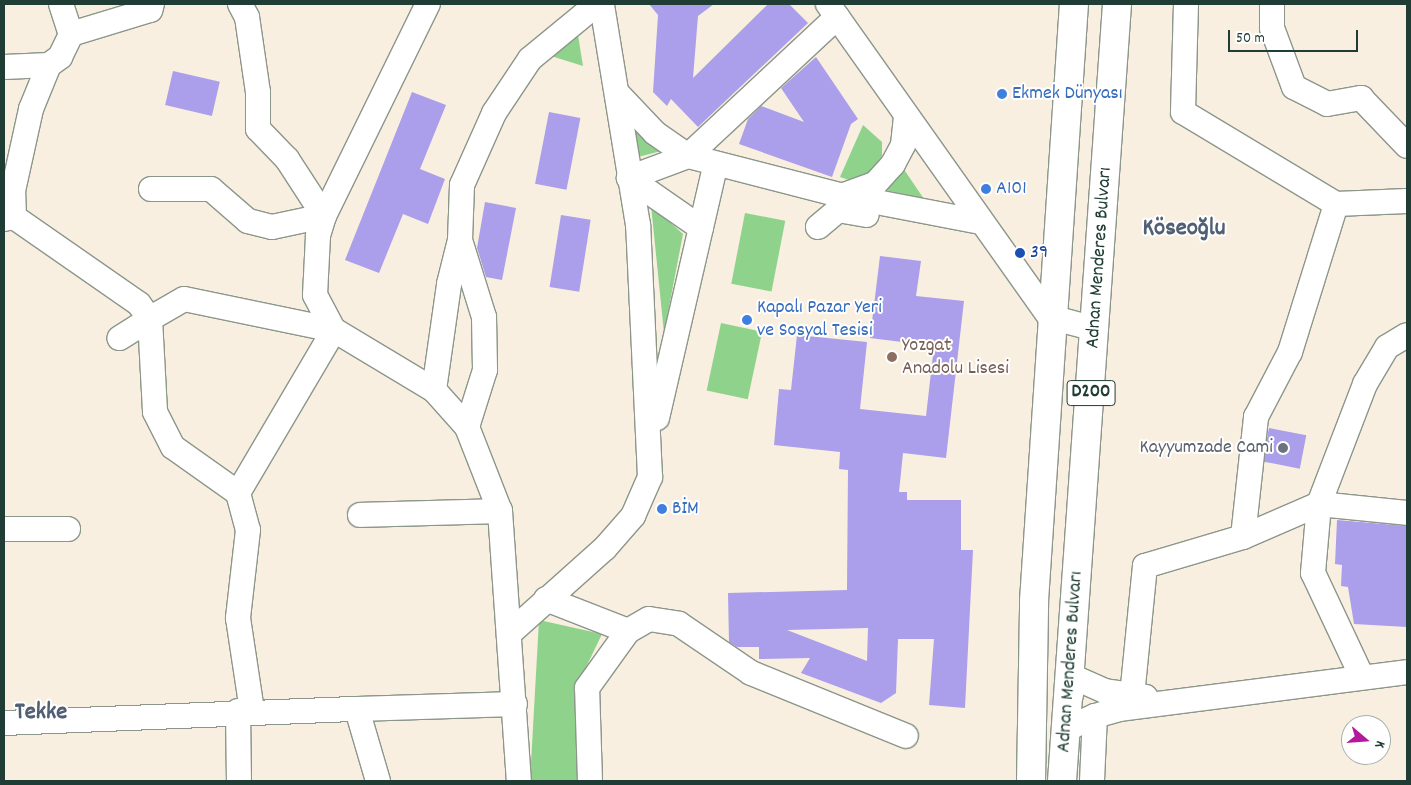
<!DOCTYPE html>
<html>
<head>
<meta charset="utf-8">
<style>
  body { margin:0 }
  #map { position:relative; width:1411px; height:785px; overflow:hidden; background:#f8efe0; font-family:Dekko,sans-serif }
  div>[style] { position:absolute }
  .green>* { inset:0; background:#8ed28b; transform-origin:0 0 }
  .building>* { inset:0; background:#ab9eea; transform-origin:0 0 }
  .roads { filter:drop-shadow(1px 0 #8c968a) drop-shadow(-1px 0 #8c968a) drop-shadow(0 1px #8c968a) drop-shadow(0 -1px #8c968a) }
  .minor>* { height:24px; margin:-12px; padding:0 12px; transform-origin:12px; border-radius:12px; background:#fff }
  .highway>* { height:28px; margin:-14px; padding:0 14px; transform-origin:14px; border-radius:14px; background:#fff }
  .dots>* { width:14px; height:14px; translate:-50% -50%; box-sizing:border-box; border:2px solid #fff; border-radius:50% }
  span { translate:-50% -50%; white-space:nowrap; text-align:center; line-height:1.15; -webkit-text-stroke:4px #fff; paint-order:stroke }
  .shield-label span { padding:1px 4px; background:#fff; border:1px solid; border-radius:4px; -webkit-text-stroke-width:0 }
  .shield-label { font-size:19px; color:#1f3d34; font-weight:700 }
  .shop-label { font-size:20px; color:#366cbe }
  .left { translate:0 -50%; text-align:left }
  .transit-label { font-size:20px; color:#164399 }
  .street-label { font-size:20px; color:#1f3d34 }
  .education-label { font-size:20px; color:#785e54 }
  .worship-label { font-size:20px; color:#5b616d }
  .right { translate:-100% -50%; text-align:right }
  .district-label { font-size:25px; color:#505f74; font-weight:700 }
  .frame { position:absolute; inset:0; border:5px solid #1f3d34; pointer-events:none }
  .north { position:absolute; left:1341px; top:715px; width:50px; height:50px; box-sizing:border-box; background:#fff; border:1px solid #a5b1ae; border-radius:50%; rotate:108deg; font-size:14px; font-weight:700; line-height:20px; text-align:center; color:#1f3d34 }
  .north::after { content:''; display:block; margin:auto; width:18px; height:22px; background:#b5179e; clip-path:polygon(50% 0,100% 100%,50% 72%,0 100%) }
  .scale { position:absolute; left:1228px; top:30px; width:130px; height:22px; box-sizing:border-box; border:2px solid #1f3d34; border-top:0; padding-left:6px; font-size:15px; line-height:18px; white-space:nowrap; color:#1f3d34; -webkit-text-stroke:4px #fff; paint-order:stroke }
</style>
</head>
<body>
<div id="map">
  <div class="green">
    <div style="clip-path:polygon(578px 35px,583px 66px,551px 56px)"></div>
    <div style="clip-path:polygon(631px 122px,669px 149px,638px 157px)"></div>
    <div style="clip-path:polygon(863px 125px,882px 142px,882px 156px,871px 171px,855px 182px,840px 177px)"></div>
    <div style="clip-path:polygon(901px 165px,924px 199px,881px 189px)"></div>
    <div style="clip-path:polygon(651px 205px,683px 234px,664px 333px)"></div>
    <div style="left:745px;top:213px;width:41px;height:72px;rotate:11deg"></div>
    <div style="left:721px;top:323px;width:42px;height:69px;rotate:12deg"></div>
    <div style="clip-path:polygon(539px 620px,602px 634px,577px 686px,583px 781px,530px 781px)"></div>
  </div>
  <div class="building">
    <div style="clip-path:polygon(649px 4px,714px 4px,698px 16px,693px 78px,768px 4px,789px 4px,808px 23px,698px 127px,671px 99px,667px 106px,653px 92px,658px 15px)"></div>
    <div style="clip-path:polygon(816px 57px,858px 119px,851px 124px,832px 177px,739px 144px,748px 119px,761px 106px,804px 122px,781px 88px)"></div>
    <div style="left:173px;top:71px;width:48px;height:35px;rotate:13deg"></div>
    <div style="clip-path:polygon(412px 92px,446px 105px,420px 169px,445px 179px,428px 224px,403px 214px,379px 273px,345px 260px)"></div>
    <div style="left:549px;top:112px;width:32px;height:73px;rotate:11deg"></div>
    <div style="clip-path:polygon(485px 202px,516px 208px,502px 280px,486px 277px,477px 248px)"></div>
    <div style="left:561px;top:215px;width:30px;height:73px;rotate:9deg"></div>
    <div style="clip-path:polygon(evenodd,880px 256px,921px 261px,916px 296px,964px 301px,946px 458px,903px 453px,899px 492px,907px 492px,907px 500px,961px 500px,961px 550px,973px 550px,965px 708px,929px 705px,934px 639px,898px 639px,896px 693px,881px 703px,801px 673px,810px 658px,759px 659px,759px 647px,737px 647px,729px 642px,728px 593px,847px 590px,848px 470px,839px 469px,840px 452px,774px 445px,779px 389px,791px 390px,797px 335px,867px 342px,860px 409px,926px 416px,934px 346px,870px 338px,880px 256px,868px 628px,867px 661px,787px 630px,868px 628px)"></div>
    <div style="left:1269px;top:428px;width:38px;height:34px;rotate:11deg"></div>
    <div style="clip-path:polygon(1337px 520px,1407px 526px,1407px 627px,1354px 624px,1348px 587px,1341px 586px,1342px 565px,1335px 564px)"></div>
  </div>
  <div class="roads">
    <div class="minor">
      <div style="left:61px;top:4px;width:32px;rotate:72deg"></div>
      <div style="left:71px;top:34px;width:83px;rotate:-16.9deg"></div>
      <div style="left:150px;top:10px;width:6px;rotate:-72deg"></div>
      <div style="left:240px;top:4px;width:15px;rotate:62deg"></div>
      <div style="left:247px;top:17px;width:76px;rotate:81.7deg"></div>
      <div style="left:258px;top:92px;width:37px;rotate:90deg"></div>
      <div style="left:258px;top:129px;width:42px;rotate:46deg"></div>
      <div style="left:287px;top:159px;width:68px;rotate:57deg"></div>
      <div style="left:324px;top:216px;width:236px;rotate:-63.9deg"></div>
      <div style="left:828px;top:4px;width:384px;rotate:54.7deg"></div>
      <div style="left:1050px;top:317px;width:47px;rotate:14.9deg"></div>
      <div style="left:1186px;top:4px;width:108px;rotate:91.6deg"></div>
      <div style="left:1183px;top:112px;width:179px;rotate:31deg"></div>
      <div style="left:1336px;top:204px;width:71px;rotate:-2.4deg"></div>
      <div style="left:1272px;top:4px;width:24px;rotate:90deg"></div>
      <div style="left:1272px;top:28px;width:63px;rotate:69.6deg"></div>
      <div style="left:1294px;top:87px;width:37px;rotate:27deg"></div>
      <div style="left:1327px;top:104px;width:35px;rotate:-10deg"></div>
      <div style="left:1361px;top:98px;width:66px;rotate:46.2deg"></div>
      <div style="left:4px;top:67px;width:45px;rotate:-2.5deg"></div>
      <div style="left:619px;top:95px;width:52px;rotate:46.5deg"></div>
      <div style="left:655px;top:133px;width:40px;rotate:34.9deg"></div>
      <div style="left:688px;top:156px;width:204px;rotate:-43deg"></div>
      <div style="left:151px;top:189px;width:60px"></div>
      <div style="left:211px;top:189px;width:49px;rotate:40.9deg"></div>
      <div style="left:248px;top:221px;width:25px;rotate:14deg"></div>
      <div style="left:272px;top:227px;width:53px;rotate:-11.9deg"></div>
      <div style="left:844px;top:195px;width:33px;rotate:-20deg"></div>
      <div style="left:875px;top:184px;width:27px;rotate:-48deg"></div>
      <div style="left:893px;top:164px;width:21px;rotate:-62deg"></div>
      <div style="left:903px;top:145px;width:29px;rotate:-84deg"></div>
      <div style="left:324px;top:216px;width:21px;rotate:107deg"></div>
      <div style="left:318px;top:236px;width:59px;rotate:92.9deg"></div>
      <div style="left:315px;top:295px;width:40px;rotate:62deg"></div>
      <div style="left:334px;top:330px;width:117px;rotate:31deg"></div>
      <div style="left:434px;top:390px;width:50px;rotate:48.3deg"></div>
      <div style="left:467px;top:427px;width:90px;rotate:68.6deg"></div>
      <div style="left:500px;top:511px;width:271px;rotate:86deg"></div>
      <div style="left:14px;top:217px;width:26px;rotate:-92deg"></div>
      <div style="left:13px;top:191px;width:84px;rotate:-77.6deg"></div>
      <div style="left:31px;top:109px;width:48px;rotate:-67.8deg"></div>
      <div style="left:49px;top:65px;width:14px;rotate:-36deg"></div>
      <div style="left:60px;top:57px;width:25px;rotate:-64deg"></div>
      <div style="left:4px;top:219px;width:10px;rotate:-11deg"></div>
      <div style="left:14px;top:217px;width:152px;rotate:34.8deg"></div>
      <div style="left:139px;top:304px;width:19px;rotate:54deg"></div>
      <div style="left:150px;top:319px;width:93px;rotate:86.9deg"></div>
      <div style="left:155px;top:412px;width:39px;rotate:63deg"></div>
      <div style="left:173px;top:447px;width:80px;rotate:35.3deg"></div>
      <div style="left:238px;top:493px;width:189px;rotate:-59.5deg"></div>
      <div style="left:334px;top:330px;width:153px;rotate:-168.3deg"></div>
      <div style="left:184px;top:299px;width:39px;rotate:150deg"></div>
      <div style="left:150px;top:319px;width:36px;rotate:148deg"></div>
      <div style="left:818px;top:227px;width:26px;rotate:-40deg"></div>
      <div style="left:838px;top:210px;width:29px;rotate:10deg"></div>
      <div style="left:701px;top:228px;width:88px;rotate:-145.2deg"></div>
      <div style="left:629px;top:178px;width:63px;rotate:-20.4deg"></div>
      <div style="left:688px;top:156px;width:157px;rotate:14.4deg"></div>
      <div style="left:840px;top:195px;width:143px;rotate:10.9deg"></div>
      <div style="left:460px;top:240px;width:81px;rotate:72.7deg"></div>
      <div style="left:484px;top:317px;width:53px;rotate:88.9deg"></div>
      <div style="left:485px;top:370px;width:60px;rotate:107.5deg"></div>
      <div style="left:434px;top:390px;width:107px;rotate:-81.9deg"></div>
      <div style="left:449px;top:284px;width:45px;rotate:-76deg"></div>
      <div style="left:460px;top:240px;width:55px;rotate:-87.9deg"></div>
      <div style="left:462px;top:185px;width:79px;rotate:-66deg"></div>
      <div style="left:494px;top:113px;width:65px;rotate:-56.3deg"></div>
      <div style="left:530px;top:59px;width:87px;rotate:-39.4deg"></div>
      <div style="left:657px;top:418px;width:259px;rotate:-77deg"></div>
      <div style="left:238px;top:493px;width:38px;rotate:75deg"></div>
      <div style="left:248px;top:530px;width:89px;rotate:96.5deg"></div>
      <div style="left:238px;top:618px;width:94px;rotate:81.4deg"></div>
      <div style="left:360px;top:515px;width:140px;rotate:-1.6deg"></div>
      <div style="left:4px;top:529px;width:64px"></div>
      <div style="left:1243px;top:537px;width:121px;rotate:-83.8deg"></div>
      <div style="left:1256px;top:417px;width:73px;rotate:-62.4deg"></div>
      <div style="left:1290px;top:352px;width:155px;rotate:-72.7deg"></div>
      <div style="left:546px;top:599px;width:88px;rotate:21.3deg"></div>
      <div style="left:628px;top:631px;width:24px;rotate:-30deg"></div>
      <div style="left:649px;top:619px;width:30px;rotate:9deg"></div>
      <div style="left:679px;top:624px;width:87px;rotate:34.2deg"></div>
      <div style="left:751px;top:673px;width:167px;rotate:22.1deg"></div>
      <div style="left:511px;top:632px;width:126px;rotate:-41.8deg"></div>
      <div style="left:605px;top:548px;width:43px;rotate:-48.8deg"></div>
      <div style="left:633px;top:516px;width:43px;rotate:-66.4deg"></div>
      <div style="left:650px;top:477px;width:252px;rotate:-92.7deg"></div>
      <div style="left:638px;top:225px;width:224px;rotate:-99.3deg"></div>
      <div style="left:1362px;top:677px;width:115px;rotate:-115.2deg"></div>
      <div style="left:1313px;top:573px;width:69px;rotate:-85deg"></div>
      <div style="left:1319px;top:504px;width:88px;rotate:5.8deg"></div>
      <div style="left:1071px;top:695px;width:19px;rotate:-90deg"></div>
      <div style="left:1071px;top:676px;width:37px;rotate:24deg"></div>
      <div style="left:1105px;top:691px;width:41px;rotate:8.3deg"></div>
      <div style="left:1132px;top:696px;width:131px;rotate:-84.3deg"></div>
      <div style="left:1145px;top:566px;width:102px;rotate:-16.5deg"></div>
      <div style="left:1243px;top:537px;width:83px;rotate:-23.5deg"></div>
      <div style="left:1319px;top:504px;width:129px;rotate:-69deg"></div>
      <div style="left:1365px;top:384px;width:43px;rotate:-59.3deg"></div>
      <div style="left:1387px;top:347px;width:23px;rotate:-31deg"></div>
      <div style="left:238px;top:711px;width:70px;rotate:89.2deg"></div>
      <div style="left:4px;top:723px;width:353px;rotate:-2.3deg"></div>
      <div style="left:1066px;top:735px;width:9px;rotate:-58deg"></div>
      <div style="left:1071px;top:727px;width:26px;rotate:-25deg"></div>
      <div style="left:1095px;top:716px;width:25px;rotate:-16deg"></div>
      <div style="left:1119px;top:709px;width:290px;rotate:-7.3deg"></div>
      <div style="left:378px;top:781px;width:75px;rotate:-106.3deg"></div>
      <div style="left:357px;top:709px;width:158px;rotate:-1.8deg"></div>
      <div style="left:590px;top:781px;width:93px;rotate:-91.8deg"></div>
      <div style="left:587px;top:688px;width:70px;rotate:-54.3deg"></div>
      <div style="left:1092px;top:781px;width:65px;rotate:-87.4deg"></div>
    </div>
    <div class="highway">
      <div style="left:1031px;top:781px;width:180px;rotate:-89deg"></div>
      <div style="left:1034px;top:601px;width:598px;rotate:-86.17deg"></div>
      <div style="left:1062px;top:781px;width:779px;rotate:-85.95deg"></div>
    </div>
  </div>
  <div class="dots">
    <div style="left:1002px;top:94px;background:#3f7fe0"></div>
    <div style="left:986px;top:189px;background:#3f7fe0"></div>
    <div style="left:1020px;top:253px;background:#1a4fb4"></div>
    <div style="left:747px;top:320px;background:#3f7fe0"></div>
    <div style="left:892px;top:357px;background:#8d6e63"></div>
    <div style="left:1283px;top:448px;background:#6b7280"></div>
    <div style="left:662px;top:509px;background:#3f7fe0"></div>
  </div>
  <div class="shield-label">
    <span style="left:1091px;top:393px">D200</span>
  </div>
  <div class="shop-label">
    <span class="left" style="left:1012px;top:94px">Ekmek Dünyası</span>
    <span class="left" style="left:996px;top:189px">A101</span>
    <span class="left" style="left:757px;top:320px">Kapalı Pazar Yeri<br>ve Sosyal Tesisi</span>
    <span class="left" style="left:672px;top:509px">BİM</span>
  </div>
  <div class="transit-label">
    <span class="left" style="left:1030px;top:253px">39</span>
  </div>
  <div class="street-label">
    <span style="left:1100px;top:258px;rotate:-86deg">Adnan Menderes Bulvarı</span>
    <span style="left:1071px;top:662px;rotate:-86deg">Adnan Menderes Bulvarı</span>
  </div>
  <div class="education-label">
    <span class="left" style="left:902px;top:358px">Yozgat<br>Anadolu Lisesi</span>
  </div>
  <div class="worship-label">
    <span class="right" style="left:1273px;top:448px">Kayyumzade Cami</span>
  </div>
  <div class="district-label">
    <span style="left:1184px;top:229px">Köseoğlu</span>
    <span style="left:41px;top:713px">Tekke</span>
  </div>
  <div class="frame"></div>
  <div class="north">K</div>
  <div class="scale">50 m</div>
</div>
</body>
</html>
